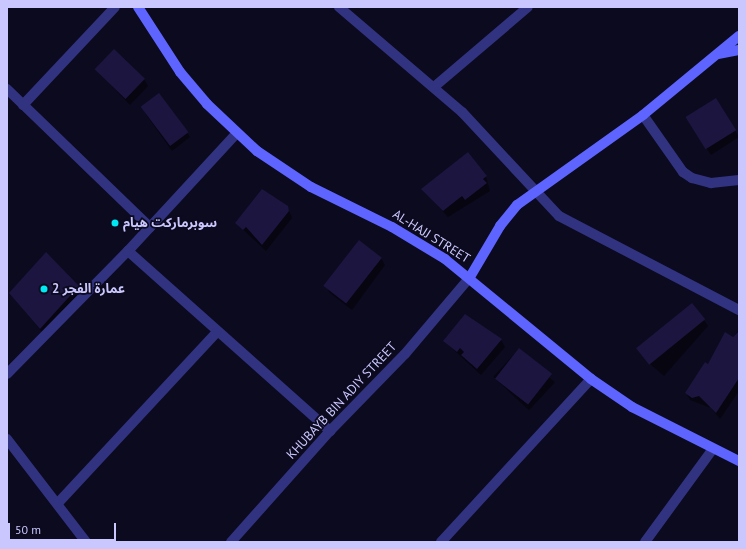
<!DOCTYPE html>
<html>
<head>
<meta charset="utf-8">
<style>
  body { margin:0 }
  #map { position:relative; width:746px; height:549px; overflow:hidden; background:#0c0a1e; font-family:"PT Sans","Noto Sans Arabic",sans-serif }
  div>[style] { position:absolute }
  .shadow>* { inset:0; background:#0007; transform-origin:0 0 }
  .building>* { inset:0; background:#1b1540; transform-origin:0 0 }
  .street>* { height:10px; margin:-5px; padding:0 5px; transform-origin:5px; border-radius:5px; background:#313381 }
  .secondary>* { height:10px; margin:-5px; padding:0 5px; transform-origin:5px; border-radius:5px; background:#5e64ff }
  .dots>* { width:11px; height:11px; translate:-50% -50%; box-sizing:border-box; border:2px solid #0c0a1e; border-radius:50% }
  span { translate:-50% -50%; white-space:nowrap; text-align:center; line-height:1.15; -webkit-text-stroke:3.5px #0c0a1e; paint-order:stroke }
  .poi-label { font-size:13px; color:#cac7ff; font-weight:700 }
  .left { translate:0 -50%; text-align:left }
  .street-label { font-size:13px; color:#cac7ff }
  .frame { position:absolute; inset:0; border:8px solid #cac7ff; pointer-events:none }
  .scale { position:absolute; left:8px; top:523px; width:108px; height:18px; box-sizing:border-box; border:2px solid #cac7ff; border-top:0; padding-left:5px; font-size:12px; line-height:14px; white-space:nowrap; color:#cac7ff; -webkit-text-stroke:3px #0c0a1e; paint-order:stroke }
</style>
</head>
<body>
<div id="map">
  <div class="shadow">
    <div style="clip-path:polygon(95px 69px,144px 79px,148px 86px,130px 105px)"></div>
    <div style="clip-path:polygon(716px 99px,739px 137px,711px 155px,691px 124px)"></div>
    <div style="clip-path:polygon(145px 113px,187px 132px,190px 137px,172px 151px)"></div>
    <div style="clip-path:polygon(468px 153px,486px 177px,490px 191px,448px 217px,422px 189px)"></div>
    <div style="clip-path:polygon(287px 206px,292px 218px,266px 251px,236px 223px)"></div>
    <div style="clip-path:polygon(381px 258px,385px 265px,352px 310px,330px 293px,326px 286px)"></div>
    <div style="clip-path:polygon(78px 287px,83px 296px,46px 337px,10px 293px)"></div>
    <div style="clip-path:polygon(704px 320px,708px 326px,664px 376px,650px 364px,646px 357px)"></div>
    <div style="clip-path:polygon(738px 331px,739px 391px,720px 419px,711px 408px,690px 400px,686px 393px)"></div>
    <div style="clip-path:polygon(501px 340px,505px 347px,481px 375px,444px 341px)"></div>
    <div style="left:519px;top:349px;width:49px;height:38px;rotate:43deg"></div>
  </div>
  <div class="building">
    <div style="left:114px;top:49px;width:43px;height:28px;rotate:44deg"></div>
    <div style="left:159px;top:93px;width:49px;height:23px;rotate:53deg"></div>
    <div style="left:716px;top:98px;width:38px;height:36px;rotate:58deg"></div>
    <div style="clip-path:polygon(468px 152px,487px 176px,483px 179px,487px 183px,465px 200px,462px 196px,443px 211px,421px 189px)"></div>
    <div style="clip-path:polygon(262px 189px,288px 206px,289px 211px,262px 245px,246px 227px,243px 230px,235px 223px)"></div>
    <div style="left:359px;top:240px;width:29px;height:58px;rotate:38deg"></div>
    <div style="clip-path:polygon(46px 252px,79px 286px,40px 329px,9px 293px)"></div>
    <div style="left:692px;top:303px;width:21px;height:72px;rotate:51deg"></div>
    <div style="clip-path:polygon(465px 314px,502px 339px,477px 369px,461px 355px,464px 352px,460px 348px,457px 352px,443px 341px)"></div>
    <div style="clip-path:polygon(739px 331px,739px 378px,716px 413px,699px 396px,692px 398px,685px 393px,705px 362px,708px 364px,725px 332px,733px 337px)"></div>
    <div style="left:519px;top:348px;width:42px;height:39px;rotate:38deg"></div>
  </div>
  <div class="street">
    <div style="left:339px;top:7px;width:162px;rotate:40.5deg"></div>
    <div style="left:462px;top:112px;width:142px;rotate:47deg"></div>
    <div style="left:559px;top:216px;width:203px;rotate:27.6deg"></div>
    <div style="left:434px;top:87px;width:123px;rotate:-40.4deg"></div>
    <div style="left:7px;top:89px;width:199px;rotate:44deg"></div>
    <div style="left:23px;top:105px;width:134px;rotate:-46.8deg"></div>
    <div style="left:643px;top:115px;width:70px;rotate:54.9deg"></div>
    <div style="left:683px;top:172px;width:11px;rotate:34deg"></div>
    <div style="left:692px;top:178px;width:20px;rotate:15deg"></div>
    <div style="left:711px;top:183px;width:28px;rotate:-6deg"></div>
    <div style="left:128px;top:251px;width:271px;rotate:41.7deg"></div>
    <div style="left:7px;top:374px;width:173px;rotate:-45.5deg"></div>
    <div style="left:128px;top:251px;width:159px;rotate:-47.3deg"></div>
    <div style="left:7px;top:439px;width:130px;rotate:52.5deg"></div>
    <div style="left:58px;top:503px;width:232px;rotate:-47.1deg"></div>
    <div style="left:231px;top:542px;width:149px;rotate:-48.3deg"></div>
    <div style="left:330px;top:431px;width:107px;rotate:-45.8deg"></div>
    <div style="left:405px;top:354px;width:101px;rotate:-49.8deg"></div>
    <div style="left:441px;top:542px;width:222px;rotate:-47.4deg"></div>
    <div style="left:645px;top:542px;width:114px;rotate:-53.9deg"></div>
  </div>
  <div class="secondary">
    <div style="left:138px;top:7px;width:77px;rotate:57.1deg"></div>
    <div style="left:180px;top:72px;width:42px;rotate:49.8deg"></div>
    <div style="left:207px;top:104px;width:69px;rotate:43.2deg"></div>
    <div style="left:257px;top:151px;width:65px;rotate:33.7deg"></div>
    <div style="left:311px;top:187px;width:90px;rotate:26.3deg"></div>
    <div style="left:392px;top:227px;width:62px;rotate:31.1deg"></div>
    <div style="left:445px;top:259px;width:189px;rotate:39.4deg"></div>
    <div style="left:591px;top:379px;width:50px;rotate:34.3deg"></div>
    <div style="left:632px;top:407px;width:120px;rotate:26.8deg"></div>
    <div style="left:718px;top:54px;width:21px;rotate:-11deg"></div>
    <div style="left:470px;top:277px;width:59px;rotate:-59.5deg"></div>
    <div style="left:500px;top:226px;width:27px;rotate:-51deg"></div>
    <div style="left:517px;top:205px;width:155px;rotate:-35.5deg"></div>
    <div style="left:643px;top:115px;width:124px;rotate:-39.5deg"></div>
  </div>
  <div class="dots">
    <div style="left:115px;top:223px;background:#00e9f2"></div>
    <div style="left:44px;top:289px;background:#00e9f2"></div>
  </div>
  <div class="poi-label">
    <span class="left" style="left:123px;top:223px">سوبرماركت هيام</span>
    <span class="left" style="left:52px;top:289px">عمارة الفجر 2</span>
  </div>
  <div class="street-label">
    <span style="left:431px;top:237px;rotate:32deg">AL-HAJJ STREET</span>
    <span style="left:342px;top:401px;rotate:-47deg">KHUBAYB BIN ADIY STREET</span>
  </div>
  <div class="frame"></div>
  <div class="scale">50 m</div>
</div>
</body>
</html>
